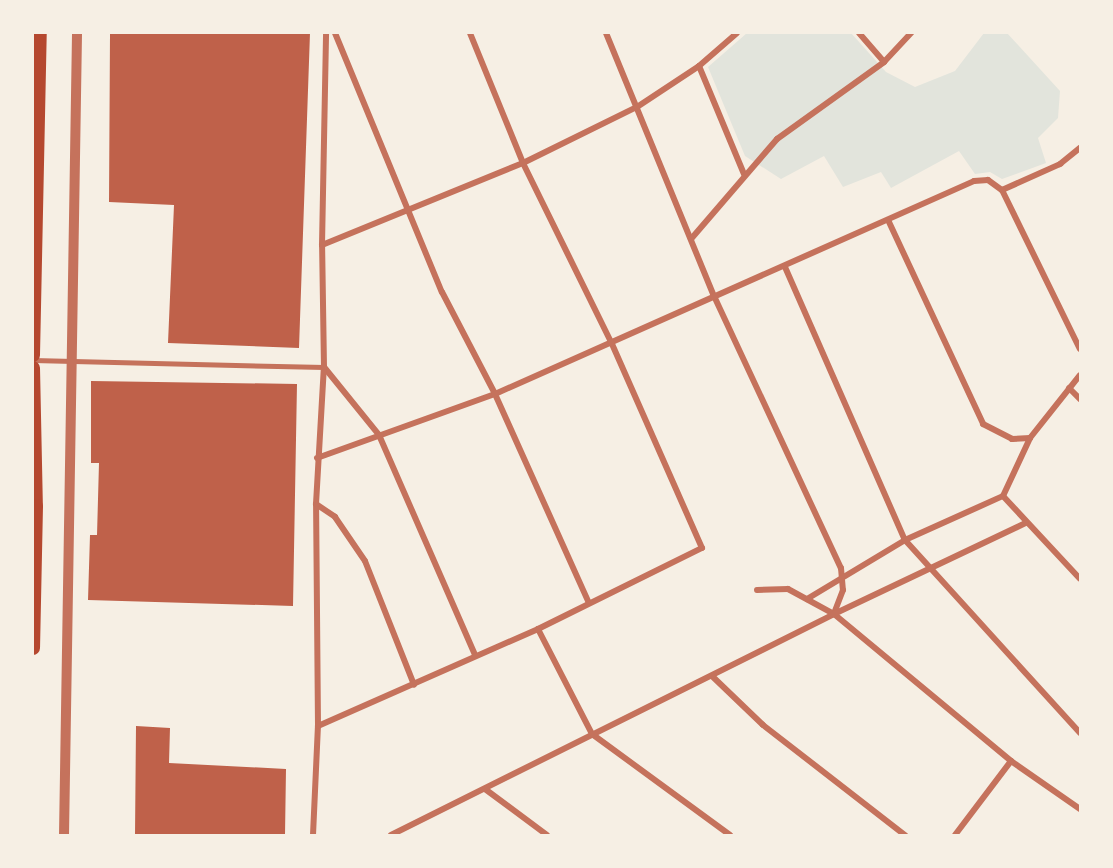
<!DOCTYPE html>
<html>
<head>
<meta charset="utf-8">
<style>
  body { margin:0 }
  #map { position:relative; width:1113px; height:868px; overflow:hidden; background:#f6efe4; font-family:"PT Serif",serif }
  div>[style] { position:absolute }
  .green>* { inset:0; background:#e2e4dc }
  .building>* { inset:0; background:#bf614a }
  .service>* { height:4.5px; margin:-2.25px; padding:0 2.25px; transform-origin:2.25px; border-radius:2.25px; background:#c5725c }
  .minor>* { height:6px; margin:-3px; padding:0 3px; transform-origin:3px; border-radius:3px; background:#c5725c }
  .tertiary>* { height:10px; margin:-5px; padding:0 5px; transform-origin:5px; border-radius:5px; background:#c5725c }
  .primary>* { height:14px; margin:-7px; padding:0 7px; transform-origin:7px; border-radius:7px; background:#b5482f }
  span { translate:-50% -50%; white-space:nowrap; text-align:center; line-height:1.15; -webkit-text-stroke:6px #f6efe4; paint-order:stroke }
  .frame { position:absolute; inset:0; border:34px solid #f6efe4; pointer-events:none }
</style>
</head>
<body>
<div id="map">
  <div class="green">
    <div style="clip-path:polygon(747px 33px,851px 33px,886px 72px,915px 87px,955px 71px,984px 33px,1007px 33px,1060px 91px,1058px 118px,1038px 138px,1046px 163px,1002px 179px,990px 172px,975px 174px,959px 151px,891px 188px,881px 172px,843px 187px,824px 156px,781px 179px,745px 156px,708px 67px)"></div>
  </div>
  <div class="building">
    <div style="clip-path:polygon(110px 33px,310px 33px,299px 348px,168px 343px,174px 205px,109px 202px)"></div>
    <div style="clip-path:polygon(91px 381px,297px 384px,293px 606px,88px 600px,90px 535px,97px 535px,99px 463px,91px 463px)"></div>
    <div style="clip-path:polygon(136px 726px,170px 728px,169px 763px,286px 769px,285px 835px,135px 835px)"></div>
  </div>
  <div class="service">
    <div style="left:33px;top:360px;width:291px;rotate:1.4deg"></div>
  </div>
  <div class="minor">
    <div style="left:335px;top:33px;width:280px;rotate:67.6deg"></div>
    <div style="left:442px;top:292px;width:115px;rotate:62.5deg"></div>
    <div style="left:495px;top:394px;width:229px;rotate:65.8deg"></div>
    <div style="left:606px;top:33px;width:284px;rotate:67.7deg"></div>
    <div style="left:714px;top:296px;width:300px;rotate:65deg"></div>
    <div style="left:841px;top:568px;width:22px;rotate:85deg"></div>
    <div style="left:843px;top:590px;width:26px;rotate:111deg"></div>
    <div style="left:859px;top:33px;width:38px;rotate:49deg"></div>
    <div style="left:699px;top:66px;width:117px;rotate:67.4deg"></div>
    <div style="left:1002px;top:190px;width:64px;rotate:-24.1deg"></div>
    <div style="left:1060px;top:164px;width:26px;rotate:-39deg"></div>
    <div style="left:889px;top:222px;width:223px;rotate:65deg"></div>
    <div style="left:983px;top:424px;width:33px;rotate:27deg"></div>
    <div style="left:1012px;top:439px;width:18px;rotate:-3deg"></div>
    <div style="left:691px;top:239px;width:132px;rotate:-49.3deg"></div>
    <div style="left:777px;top:139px;width:132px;rotate:-35.7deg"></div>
    <div style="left:884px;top:62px;width:40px;rotate:-47deg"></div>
    <div style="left:322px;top:245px;width:217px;rotate:-22.2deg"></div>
    <div style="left:523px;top:163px;width:127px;rotate:-26.2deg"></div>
    <div style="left:637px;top:107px;width:74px;rotate:-33.5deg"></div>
    <div style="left:699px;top:66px;width:50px;rotate:-41deg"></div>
    <div style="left:785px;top:267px;width:298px;rotate:66.3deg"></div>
    <div style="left:905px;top:540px;width:261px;rotate:47.8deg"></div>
    <div style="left:324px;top:367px;width:87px;rotate:51deg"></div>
    <div style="left:379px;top:435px;width:240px;rotate:66.4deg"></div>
    <div style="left:1069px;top:388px;width:16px;rotate:45deg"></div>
    <div style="left:317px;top:458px;width:189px;rotate:-19.8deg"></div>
    <div style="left:495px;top:394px;width:524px;rotate:-23.97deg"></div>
    <div style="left:974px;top:181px;width:14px;rotate:-4deg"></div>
    <div style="left:988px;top:180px;width:17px;rotate:36deg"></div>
    <div style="left:1002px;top:190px;width:177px;rotate:63.9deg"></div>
    <div style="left:1003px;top:496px;width:64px;rotate:-65deg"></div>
    <div style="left:1030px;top:438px;width:80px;rotate:-51.6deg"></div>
    <div style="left:1003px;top:496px;width:113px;rotate:47.1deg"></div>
    <div style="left:316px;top:504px;width:23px;rotate:34deg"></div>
    <div style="left:335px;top:517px;width:53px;rotate:55.7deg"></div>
    <div style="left:365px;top:561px;width:133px;rotate:68.4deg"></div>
    <div style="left:757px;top:590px;width:31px;rotate:-2deg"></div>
    <div style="left:788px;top:589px;width:52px;rotate:28.5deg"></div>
    <div style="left:834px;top:614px;width:230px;rotate:39.7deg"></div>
    <div style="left:1011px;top:761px;width:84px;rotate:34.8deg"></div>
    <div style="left:807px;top:599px;width:114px;rotate:-31deg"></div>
    <div style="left:905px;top:540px;width:107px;rotate:-24.2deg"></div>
    <div style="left:538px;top:629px;width:118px;rotate:62.8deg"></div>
    <div style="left:592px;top:734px;width:171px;rotate:36.2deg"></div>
    <div style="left:713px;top:677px;width:69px;rotate:43.8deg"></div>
    <div style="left:763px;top:725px;width:180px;rotate:37.8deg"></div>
    <div style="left:318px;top:726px;width:240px;rotate:-23.8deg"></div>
    <div style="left:538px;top:629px;width:183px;rotate:-26.3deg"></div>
    <div style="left:702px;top:548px;width:223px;rotate:-113.8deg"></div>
    <div style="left:612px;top:344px;width:202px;rotate:-116.2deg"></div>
    <div style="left:523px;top:163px;width:140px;rotate:-112.2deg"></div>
    <div style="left:485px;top:789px;width:77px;rotate:36.6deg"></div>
    <div style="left:313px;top:835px;width:109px;rotate:-87.4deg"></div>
    <div style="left:318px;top:726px;width:222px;rotate:-90.5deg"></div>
    <div style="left:316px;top:504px;width:137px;rotate:-86.7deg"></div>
    <div style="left:324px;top:367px;width:122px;rotate:-90.9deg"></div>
    <div style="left:322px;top:245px;width:212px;rotate:-88.9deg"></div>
    <div style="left:391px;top:835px;width:495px;rotate:-26.5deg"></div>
    <div style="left:834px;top:614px;width:212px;rotate:-25.4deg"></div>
    <div style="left:955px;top:835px;width:93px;rotate:-52.9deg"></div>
  </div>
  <div class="tertiary">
    <div style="left:64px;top:835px;width:802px;rotate:-89.07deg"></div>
  </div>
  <div class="primary">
    <div style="left:33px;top:355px;width:322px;rotate:-88.8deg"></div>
    <div style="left:33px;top:368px;width:138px;rotate:88.8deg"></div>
    <div style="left:36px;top:506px;width:142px;rotate:91.2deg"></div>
  </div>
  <div class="frame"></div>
</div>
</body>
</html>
